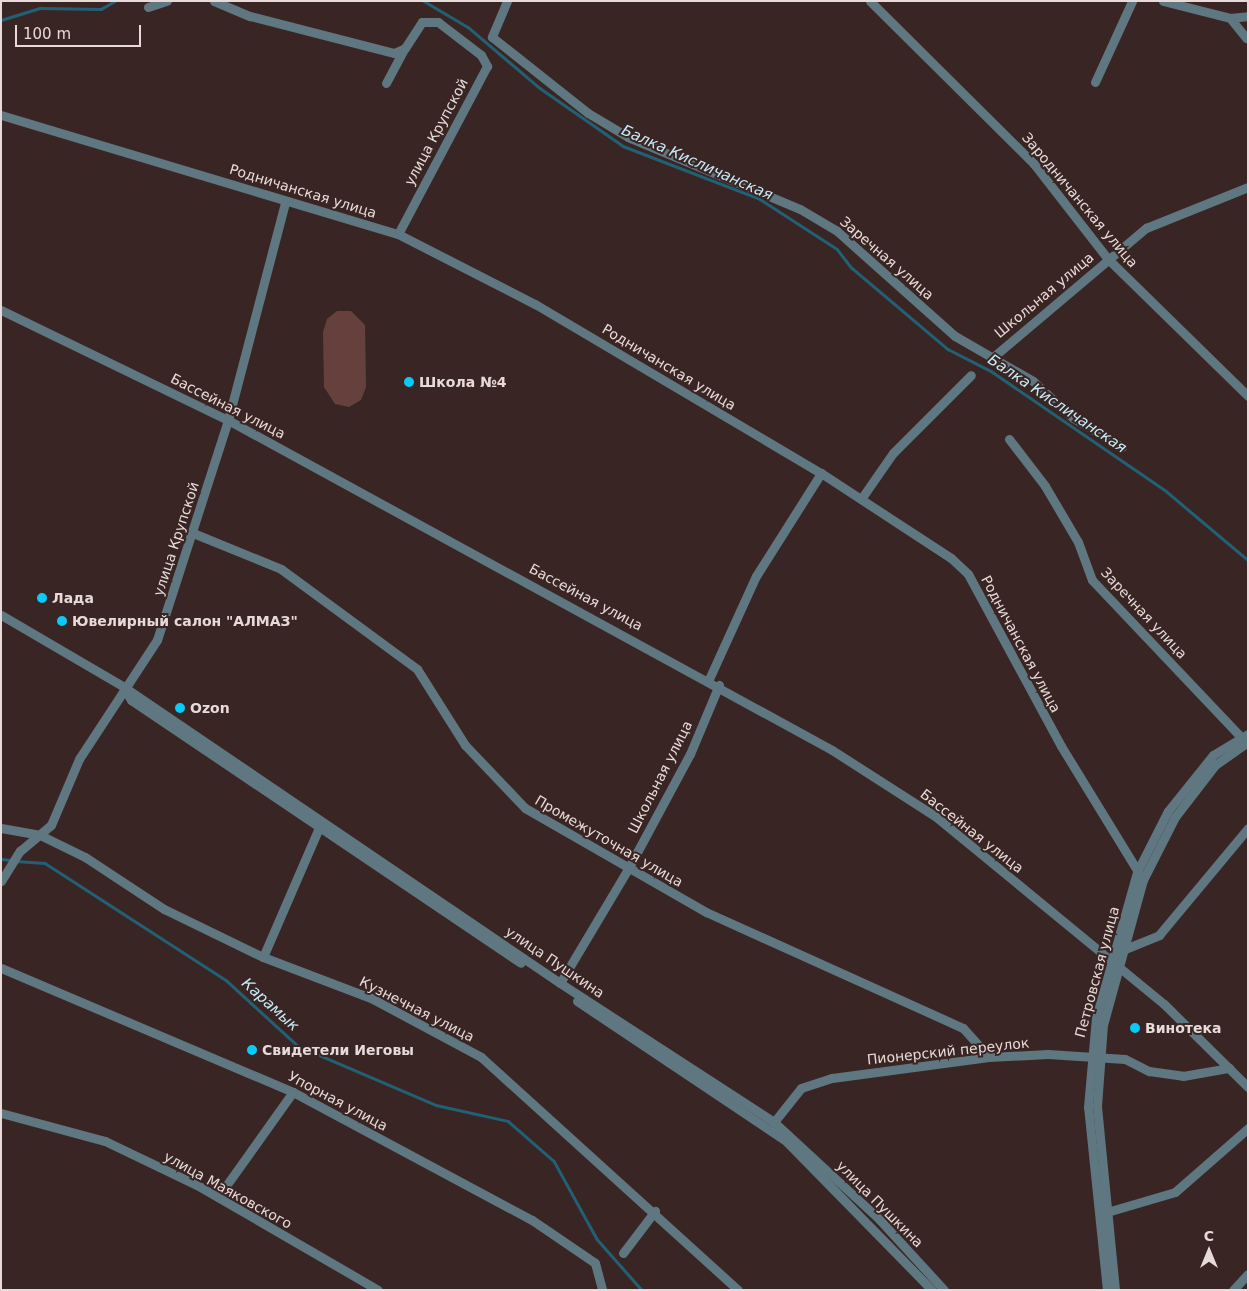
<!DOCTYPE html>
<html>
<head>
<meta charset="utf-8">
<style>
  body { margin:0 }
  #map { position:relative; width:1249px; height:1291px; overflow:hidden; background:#392624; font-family:"DejaVu Sans",sans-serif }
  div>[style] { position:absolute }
  .green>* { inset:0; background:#66403c }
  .stream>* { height:2.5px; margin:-1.25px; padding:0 1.25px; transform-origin:1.25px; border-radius:1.25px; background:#226175 }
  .minor>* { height:9px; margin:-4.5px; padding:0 4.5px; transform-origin:4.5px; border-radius:4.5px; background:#5f7780 }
  .dots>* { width:14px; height:14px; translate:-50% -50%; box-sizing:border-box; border:2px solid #392624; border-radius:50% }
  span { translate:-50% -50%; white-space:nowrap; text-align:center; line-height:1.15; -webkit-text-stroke:4px #392624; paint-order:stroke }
  .street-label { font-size:14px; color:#e7dad8 }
  .poi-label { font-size:14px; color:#e7dad8; font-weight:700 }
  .left { translate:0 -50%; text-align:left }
  .water-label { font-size:15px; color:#c7eaf7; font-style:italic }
  .frame { position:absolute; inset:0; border:2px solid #e7dad8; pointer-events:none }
  .north { position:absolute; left:1184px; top:1226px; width:50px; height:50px; -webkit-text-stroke:4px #392624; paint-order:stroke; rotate:0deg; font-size:14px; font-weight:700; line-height:20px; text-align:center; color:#e7dad8 }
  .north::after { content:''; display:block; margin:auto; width:18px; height:22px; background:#e7dad8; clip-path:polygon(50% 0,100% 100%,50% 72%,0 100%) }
  .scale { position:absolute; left:15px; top:25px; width:126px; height:22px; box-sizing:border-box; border:2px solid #e7dad8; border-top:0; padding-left:6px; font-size:15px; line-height:18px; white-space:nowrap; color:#e7dad8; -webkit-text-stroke:4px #392624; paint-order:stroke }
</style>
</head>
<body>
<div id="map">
  <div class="green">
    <div style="clip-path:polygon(337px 311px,351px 311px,365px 325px,366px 387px,361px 400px,349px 407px,335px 404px,324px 387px,323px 332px,327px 319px)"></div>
  </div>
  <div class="stream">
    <div style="left:424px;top:1px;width:51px;rotate:30.6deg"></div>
    <div style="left:468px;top:27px;width:94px;rotate:40.3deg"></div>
    <div style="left:540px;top:88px;width:101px;rotate:34.9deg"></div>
    <div style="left:623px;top:146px;width:147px;rotate:21.1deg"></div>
    <div style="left:760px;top:199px;width:92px;rotate:33deg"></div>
    <div style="left:837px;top:249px;width:24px;rotate:52deg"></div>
    <div style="left:852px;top:268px;width:126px;rotate:40.2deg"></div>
    <div style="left:948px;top:349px;width:48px;rotate:27.1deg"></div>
    <div style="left:991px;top:371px;width:212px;rotate:34.4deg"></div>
    <div style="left:1166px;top:491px;width:107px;rotate:40.1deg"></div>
    <div style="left:1px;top:20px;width:41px;rotate:-17.1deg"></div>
    <div style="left:40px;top:8px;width:61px;rotate:0.9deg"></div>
    <div style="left:101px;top:9px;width:16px;rotate:-30deg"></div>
    <div style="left:1px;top:859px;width:10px;rotate:6deg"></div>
    <div style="left:16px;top:861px;width:29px;rotate:4deg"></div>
    <div style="left:45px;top:863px;width:216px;rotate:32.9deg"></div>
    <div style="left:226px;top:980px;width:98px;rotate:42.5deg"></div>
    <div style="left:298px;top:1046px;width:150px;rotate:23.1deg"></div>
    <div style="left:436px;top:1105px;width:74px;rotate:12.5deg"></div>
    <div style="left:508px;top:1121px;width:61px;rotate:41deg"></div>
    <div style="left:554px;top:1161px;width:89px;rotate:61.1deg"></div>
    <div style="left:597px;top:1239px;width:68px;rotate:48.6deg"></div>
  </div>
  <div class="minor">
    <div style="left:214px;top:1px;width:39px;rotate:23deg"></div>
    <div style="left:250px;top:16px;width:149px;rotate:14.4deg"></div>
    <div style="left:394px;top:53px;width:12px;rotate:-24deg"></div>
    <div style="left:405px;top:48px;width:31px;rotate:-57deg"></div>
    <div style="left:422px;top:22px;width:16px"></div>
    <div style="left:438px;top:22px;width:54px;rotate:37.5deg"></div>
    <div style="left:481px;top:55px;width:13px;rotate:61deg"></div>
    <div style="left:487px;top:66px;width:190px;rotate:117.9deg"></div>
    <div style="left:507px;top:1px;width:39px;rotate:113deg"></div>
    <div style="left:492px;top:37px;width:122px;rotate:38.4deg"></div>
    <div style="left:588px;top:113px;width:47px;rotate:31deg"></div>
    <div style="left:628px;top:137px;width:186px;rotate:22.7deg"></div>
    <div style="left:800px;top:209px;width:43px;rotate:30.7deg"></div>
    <div style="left:837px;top:231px;width:158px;rotate:41.7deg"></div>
    <div style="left:955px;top:336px;width:90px;rotate:30deg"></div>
    <div style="left:1033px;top:381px;width:54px;rotate:42.8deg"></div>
    <div style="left:1073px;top:418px;width:57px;rotate:30.6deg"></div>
    <div style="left:870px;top:1px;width:231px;rotate:44.8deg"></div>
    <div style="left:1034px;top:164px;width:120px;rotate:52.1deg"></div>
    <div style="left:1108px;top:259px;width:196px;rotate:44.4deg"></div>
    <div style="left:1163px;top:1px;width:69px;rotate:14.2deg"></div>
    <div style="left:1230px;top:18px;width:18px;rotate:-6deg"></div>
    <div style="left:148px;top:7px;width:20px;rotate:-18deg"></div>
    <div style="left:1230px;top:18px;width:26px;rotate:51deg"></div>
    <div style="left:1095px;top:82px;width:89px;rotate:-65.4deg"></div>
    <div style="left:386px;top:83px;width:40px;rotate:-62deg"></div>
    <div style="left:1px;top:115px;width:414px;rotate:16.7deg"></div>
    <div style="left:398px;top:234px;width:154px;rotate:27.1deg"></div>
    <div style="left:535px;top:304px;width:332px;rotate:30.6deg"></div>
    <div style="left:821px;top:473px;width:155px;rotate:33.2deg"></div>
    <div style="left:951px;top:558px;width:23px;rotate:43deg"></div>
    <div style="left:968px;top:574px;width:196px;rotate:61.6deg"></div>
    <div style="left:1061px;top:746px;width:157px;rotate:58.5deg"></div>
    <div style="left:1px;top:310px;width:252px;rotate:25.9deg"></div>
    <div style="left:228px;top:420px;width:688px;rotate:28.65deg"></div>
    <div style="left:832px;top:750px;width:122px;rotate:32.7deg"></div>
    <div style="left:935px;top:816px;width:296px;rotate:39.4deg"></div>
    <div style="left:1164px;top:1004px;width:118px;rotate:44.7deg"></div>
    <div style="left:992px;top:358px;width:202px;rotate:-40.2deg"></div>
    <div style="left:1146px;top:228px;width:110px;rotate:-21.9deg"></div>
    <div style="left:1009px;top:439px;width:59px;rotate:52.5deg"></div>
    <div style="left:1045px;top:486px;width:65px;rotate:59.5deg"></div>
    <div style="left:1078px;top:542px;width:40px;rotate:69.8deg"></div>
    <div style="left:1092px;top:580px;width:222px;rotate:46.5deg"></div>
    <div style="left:861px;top:499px;width:56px;rotate:-55.2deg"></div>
    <div style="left:893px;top:453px;width:110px;rotate:-45deg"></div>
    <div style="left:193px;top:533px;width:95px;rotate:22.2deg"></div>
    <div style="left:281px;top:569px;width:169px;rotate:36.3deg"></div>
    <div style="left:417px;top:669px;width:90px;rotate:57.7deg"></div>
    <div style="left:465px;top:745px;width:87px;rotate:46.4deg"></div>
    <div style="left:525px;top:808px;width:209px;rotate:29.9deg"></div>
    <div style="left:706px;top:912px;width:282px;rotate:24.3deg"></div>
    <div style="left:963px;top:1028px;width:39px;rotate:48deg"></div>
    <div style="left:1px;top:615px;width:143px;rotate:30.3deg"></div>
    <div style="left:124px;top:687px;width:527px;rotate:34.17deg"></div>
    <div style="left:560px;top:983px;width:255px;rotate:33deg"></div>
    <div style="left:774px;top:1122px;width:143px;rotate:42.7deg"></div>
    <div style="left:879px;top:1219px;width:96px;rotate:47.5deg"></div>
    <div style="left:709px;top:679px;width:113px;rotate:-65.5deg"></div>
    <div style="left:756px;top:576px;width:122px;rotate:-57.7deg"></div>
    <div style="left:125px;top:690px;width:12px;rotate:59deg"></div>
    <div style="left:131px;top:700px;width:470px;rotate:34deg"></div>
    <div style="left:1px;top:828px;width:40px;rotate:10deg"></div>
    <div style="left:40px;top:835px;width:50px;rotate:26.1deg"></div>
    <div style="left:85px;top:857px;width:95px;rotate:33.4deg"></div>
    <div style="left:164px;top:909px;width:110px;rotate:25.9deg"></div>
    <div style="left:263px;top:957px;width:116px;rotate:20.8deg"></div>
    <div style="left:371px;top:998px;width:125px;rotate:28.2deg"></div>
    <div style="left:481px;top:1057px;width:347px;rotate:42.2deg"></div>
    <div style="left:1px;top:881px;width:36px;rotate:-58deg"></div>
    <div style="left:20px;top:851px;width:40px;rotate:-40deg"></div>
    <div style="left:51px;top:825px;width:72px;rotate:-67deg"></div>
    <div style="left:79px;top:759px;width:142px;rotate:-56.8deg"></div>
    <div style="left:157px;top:640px;width:231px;rotate:-72.1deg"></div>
    <div style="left:228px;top:420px;width:225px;rotate:-75.3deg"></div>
    <div style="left:1125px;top:949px;width:37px;rotate:-22deg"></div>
    <div style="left:1159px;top:935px;width:139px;rotate:-50.2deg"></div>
    <div style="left:263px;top:957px;width:144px;rotate:-66.6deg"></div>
    <div style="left:1px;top:968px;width:317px;rotate:23deg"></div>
    <div style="left:293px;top:1092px;width:271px;rotate:28.2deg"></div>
    <div style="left:532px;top:1220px;width:76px;rotate:34.3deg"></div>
    <div style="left:595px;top:1263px;width:28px;rotate:75deg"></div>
    <div style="left:560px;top:983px;width:133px;rotate:-59.2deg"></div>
    <div style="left:628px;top:869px;width:131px;rotate:-61.7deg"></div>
    <div style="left:690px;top:754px;width:75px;rotate:-67.2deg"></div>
    <div style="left:577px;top:1001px;width:252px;rotate:33.8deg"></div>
    <div style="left:786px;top:1141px;width:209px;rotate:45.6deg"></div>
    <div style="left:1px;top:1113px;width:108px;rotate:15.1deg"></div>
    <div style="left:105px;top:1141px;width:102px;rotate:25.6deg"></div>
    <div style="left:197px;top:1185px;width:209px;rotate:30.1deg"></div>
    <div style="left:774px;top:1122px;width:43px;rotate:-51.5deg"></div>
    <div style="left:801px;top:1088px;width:33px;rotate:-18deg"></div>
    <div style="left:832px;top:1078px;width:158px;rotate:-7.6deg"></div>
    <div style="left:989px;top:1057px;width:59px;rotate:-2.9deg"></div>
    <div style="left:1048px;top:1054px;width:77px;rotate:3.7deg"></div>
    <div style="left:1125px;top:1059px;width:27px;rotate:27deg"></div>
    <div style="left:1149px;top:1071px;width:34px;rotate:8deg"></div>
    <div style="left:1183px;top:1076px;width:47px;rotate:-9.9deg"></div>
    <div style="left:218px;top:1197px;width:129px;rotate:-54.5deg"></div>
    <div style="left:1107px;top:1212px;width:71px;rotate:-16.4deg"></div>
    <div style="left:1175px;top:1192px;width:97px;rotate:-41.2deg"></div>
    <div style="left:623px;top:1253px;width:53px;rotate:-52.7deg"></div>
    <div style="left:1107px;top:1290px;width:184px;rotate:-95.9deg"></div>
    <div style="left:1088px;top:1107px;width:89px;rotate:-84.9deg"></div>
    <div style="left:1096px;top:1018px;width:152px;rotate:-74.3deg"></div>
    <div style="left:1137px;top:872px;width:68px;rotate:-63.1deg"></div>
    <div style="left:1168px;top:811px;width:72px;rotate:-51.2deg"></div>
    <div style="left:1213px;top:755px;width:41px;rotate:-31deg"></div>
    <div style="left:1115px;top:1290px;width:185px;rotate:-95.6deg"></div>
    <div style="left:1097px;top:1106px;width:81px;rotate:-85.8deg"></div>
    <div style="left:1103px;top:1025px;width:150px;rotate:-74.6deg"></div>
    <div style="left:1143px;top:880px;width:71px;rotate:-63.1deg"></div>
    <div style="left:1175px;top:817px;width:66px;rotate:-52.4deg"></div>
    <div style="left:1215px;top:765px;width:40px;rotate:-34.9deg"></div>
    <div style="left:1233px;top:1290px;width:22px;rotate:-47deg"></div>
  </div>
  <div class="dots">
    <div style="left:409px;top:382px;background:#08cbf9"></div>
    <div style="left:42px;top:598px;background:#08cbf9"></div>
    <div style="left:62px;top:621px;background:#08cbf9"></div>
    <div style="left:180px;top:708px;background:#08cbf9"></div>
    <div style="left:1135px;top:1028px;background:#08cbf9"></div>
    <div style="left:252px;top:1050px;background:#08cbf9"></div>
  </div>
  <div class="street-label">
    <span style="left:436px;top:132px;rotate:-62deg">улица Крупской</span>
    <span style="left:303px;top:191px;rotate:17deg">Родничанская улица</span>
    <span style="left:1080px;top:200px;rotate:50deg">Зародничанская улица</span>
    <span style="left:887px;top:258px;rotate:41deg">Заречная улица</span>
    <span style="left:1044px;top:295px;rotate:-40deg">Школьная улица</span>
    <span style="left:669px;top:367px;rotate:31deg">Родничанская улица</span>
    <span style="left:228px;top:406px;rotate:27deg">Бассейная улица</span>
    <span style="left:176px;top:539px;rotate:-72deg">улица Крупской</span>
    <span style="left:586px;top:597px;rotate:28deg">Бассейная улица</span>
    <span style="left:1144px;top:613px;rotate:47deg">Заречная улица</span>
    <span style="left:1021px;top:644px;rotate:62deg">Родничанская улица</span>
    <span style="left:660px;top:777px;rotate:-63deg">Школьная улица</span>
    <span style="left:972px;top:831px;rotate:38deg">Бассейная улица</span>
    <span style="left:609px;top:841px;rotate:30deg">Промежуточная улица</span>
    <span style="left:555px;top:962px;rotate:34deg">улица Пушкина</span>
    <span style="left:1097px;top:972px;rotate:-75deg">Петровская улица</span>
    <span style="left:417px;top:1009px;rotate:27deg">Кузнечная улица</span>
    <span style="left:948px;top:1051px;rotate:-6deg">Пионерский переулок</span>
    <span style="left:338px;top:1101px;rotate:28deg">Упорная улица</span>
    <span style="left:228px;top:1190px;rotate:29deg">улица Маяковского</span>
    <span style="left:880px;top:1204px;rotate:45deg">улица Пушкина</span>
  </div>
  <div class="poi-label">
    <span class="left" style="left:419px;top:382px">Школа №4</span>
    <span class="left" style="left:52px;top:598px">Лада</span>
    <span class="left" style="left:72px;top:621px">Ювелирный салон "АЛМАЗ"</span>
    <span class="left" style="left:190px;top:708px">Ozon</span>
    <span class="left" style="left:1145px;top:1028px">Винотека</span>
    <span class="left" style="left:262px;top:1050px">Свидетели Иеговы</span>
  </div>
  <div class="water-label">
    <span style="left:697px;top:163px;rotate:24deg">Балка Кисличанская</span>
    <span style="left:1057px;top:404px;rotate:34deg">Балка Кисличанская</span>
    <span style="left:270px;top:1005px;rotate:42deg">Карамык</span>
  </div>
  <div class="frame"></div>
  <div class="north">С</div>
  <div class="scale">100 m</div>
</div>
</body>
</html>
